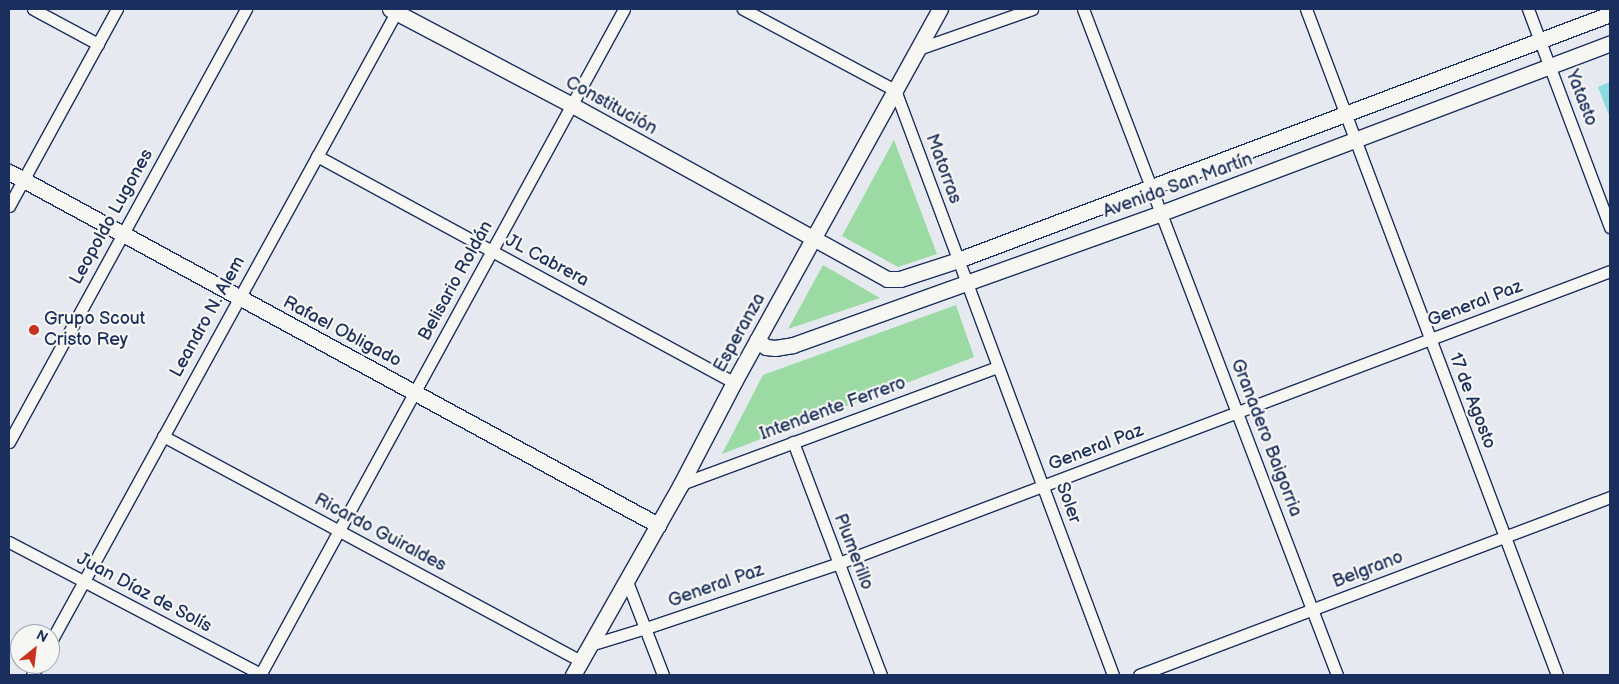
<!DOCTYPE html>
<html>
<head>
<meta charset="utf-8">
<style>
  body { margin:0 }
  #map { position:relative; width:1619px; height:684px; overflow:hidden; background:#e6e9f0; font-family:"Balsamiq Sans",sans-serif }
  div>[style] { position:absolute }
  .green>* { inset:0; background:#9bdaa2 }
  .water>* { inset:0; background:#89dbdf }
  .roads { filter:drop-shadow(1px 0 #1b2f5e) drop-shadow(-1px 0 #1b2f5e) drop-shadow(0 1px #1b2f5e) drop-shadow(0 -1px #1b2f5e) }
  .street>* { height:11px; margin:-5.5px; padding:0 5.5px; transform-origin:5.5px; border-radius:5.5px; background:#f6f6f2 }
  .secondary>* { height:15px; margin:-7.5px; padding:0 7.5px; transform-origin:7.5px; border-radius:7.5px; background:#f6f6f2 }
  .dots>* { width:14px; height:14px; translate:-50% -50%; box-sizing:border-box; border:2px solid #f6f6f2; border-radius:50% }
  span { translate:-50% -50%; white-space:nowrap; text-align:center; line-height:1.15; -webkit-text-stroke:4.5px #f6f6f2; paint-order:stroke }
  .street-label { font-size:18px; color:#1b2f5e }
  .poi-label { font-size:18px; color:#1b2f5e }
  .left { translate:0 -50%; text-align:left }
  .frame { position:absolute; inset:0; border:10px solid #1b2f5e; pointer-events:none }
  .north { position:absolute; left:10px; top:624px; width:50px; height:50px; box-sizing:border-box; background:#f6f6f2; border:1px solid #9ea6b7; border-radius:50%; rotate:29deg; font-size:14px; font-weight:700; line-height:20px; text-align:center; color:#1b2f5e }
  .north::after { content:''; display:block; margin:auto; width:18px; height:22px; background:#c8321e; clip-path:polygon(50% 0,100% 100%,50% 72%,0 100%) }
</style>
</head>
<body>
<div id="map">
  <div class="green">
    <div style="clip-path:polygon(894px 140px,937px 254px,898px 267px,842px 236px)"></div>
    <div style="clip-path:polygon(823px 265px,880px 298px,788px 329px)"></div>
    <div style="clip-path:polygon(956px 305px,974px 357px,722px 454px,763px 375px)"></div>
  </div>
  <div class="water">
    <div style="clip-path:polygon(1610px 82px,1610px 118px,1598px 87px)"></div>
  </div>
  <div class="roads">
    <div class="street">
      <div style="left:33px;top:9px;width:74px;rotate:28.3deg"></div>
      <div style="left:743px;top:9px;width:172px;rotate:28.1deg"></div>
      <div style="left:895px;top:90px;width:624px;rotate:69.56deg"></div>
      <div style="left:1083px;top:9px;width:713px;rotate:69.12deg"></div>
      <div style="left:1306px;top:9px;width:712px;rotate:69.35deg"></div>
      <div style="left:1528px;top:9px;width:233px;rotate:69.4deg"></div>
      <div style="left:918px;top:49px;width:121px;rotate:-19.3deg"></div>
      <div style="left:317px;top:156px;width:474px;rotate:28.5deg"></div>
      <div style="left:9px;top:206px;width:225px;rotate:-61.3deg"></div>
      <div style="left:163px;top:436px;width:474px;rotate:28.3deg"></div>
      <div style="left:9px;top:442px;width:494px;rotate:-61.3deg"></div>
      <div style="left:793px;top:442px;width:249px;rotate:69.3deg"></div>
      <div style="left:681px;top:484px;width:337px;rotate:-20.3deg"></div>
      <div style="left:9px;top:542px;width:286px;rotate:27.7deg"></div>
      <div style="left:626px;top:579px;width:103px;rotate:68.9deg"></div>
      <div style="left:50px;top:643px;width:723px;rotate:-61.24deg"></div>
      <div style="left:590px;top:645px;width:59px;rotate:-16.9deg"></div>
      <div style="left:646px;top:628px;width:204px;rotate:-18.6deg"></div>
      <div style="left:839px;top:563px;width:824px;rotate:-20.74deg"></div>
      <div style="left:32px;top:675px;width:13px;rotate:-58deg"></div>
      <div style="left:260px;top:675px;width:759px;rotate:-61.34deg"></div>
      <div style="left:1139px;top:675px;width:504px;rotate:-20.7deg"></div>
    </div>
    <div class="secondary">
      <div style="left:390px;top:9px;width:206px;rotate:27.8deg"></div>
      <div style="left:572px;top:105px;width:360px;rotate:28.9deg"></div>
      <div style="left:887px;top:279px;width:13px"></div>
      <div style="left:900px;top:279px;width:61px;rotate:-18.1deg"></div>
      <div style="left:958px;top:260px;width:697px;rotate:-20.67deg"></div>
      <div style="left:9px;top:172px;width:739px;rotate:28.54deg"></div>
      <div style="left:757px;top:340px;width:11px;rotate:38deg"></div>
      <div style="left:766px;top:347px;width:9px;rotate:6deg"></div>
      <div style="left:775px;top:348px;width:18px;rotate:-9deg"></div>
      <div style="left:793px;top:345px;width:391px;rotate:-19.7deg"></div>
      <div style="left:1161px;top:213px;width:480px;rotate:-20.7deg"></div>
      <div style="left:573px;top:675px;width:219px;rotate:-60.5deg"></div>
      <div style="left:681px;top:484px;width:115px;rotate:-62.5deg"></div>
      <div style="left:734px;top:382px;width:426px;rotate:-61.1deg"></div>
    </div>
  </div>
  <div class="dots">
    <div style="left:34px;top:330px;background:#c8321e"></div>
  </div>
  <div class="street-label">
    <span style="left:1581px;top:98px;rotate:69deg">Yatasto</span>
    <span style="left:611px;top:106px;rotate:29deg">Constitución</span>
    <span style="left:943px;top:169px;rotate:70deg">Matorras</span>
    <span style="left:1178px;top:186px;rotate:-20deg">Avenida San Martín</span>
    <span style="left:112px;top:217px;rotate:-61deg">Leopoldo Lugones</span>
    <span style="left:547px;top:261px;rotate:28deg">JL Cabrera</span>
    <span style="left:456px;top:281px;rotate:-61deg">Belisario Roldán</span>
    <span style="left:1475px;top:304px;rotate:-21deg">General Paz</span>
    <span style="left:208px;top:317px;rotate:-61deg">Leandro N. Alem</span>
    <span style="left:342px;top:332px;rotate:28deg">Rafael Obligado</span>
    <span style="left:740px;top:333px;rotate:-61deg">Esperanza</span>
    <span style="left:1472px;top:401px;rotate:69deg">17 de Agosto</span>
    <span style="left:833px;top:409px;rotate:-20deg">Intendente Ferrero</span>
    <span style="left:1266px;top:438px;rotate:69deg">Granadero Baigorria</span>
    <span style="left:1096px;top:448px;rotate:-21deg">General Paz</span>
    <span style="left:1068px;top:503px;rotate:70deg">Soler</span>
    <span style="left:380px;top:533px;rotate:28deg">Ricardo Guiraldes</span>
    <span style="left:853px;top:552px;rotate:69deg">Plumerillo</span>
    <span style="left:1368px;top:570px;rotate:-21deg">Belgrano</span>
    <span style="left:716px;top:586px;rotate:-19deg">General Paz</span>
    <span style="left:144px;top:593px;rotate:28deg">Juan Díaz de Solís</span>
  </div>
  <div class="poi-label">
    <span class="left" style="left:44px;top:330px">Grupo Scout<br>Cristo Rey</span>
  </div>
  <div class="frame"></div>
  <div class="north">N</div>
</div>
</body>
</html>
